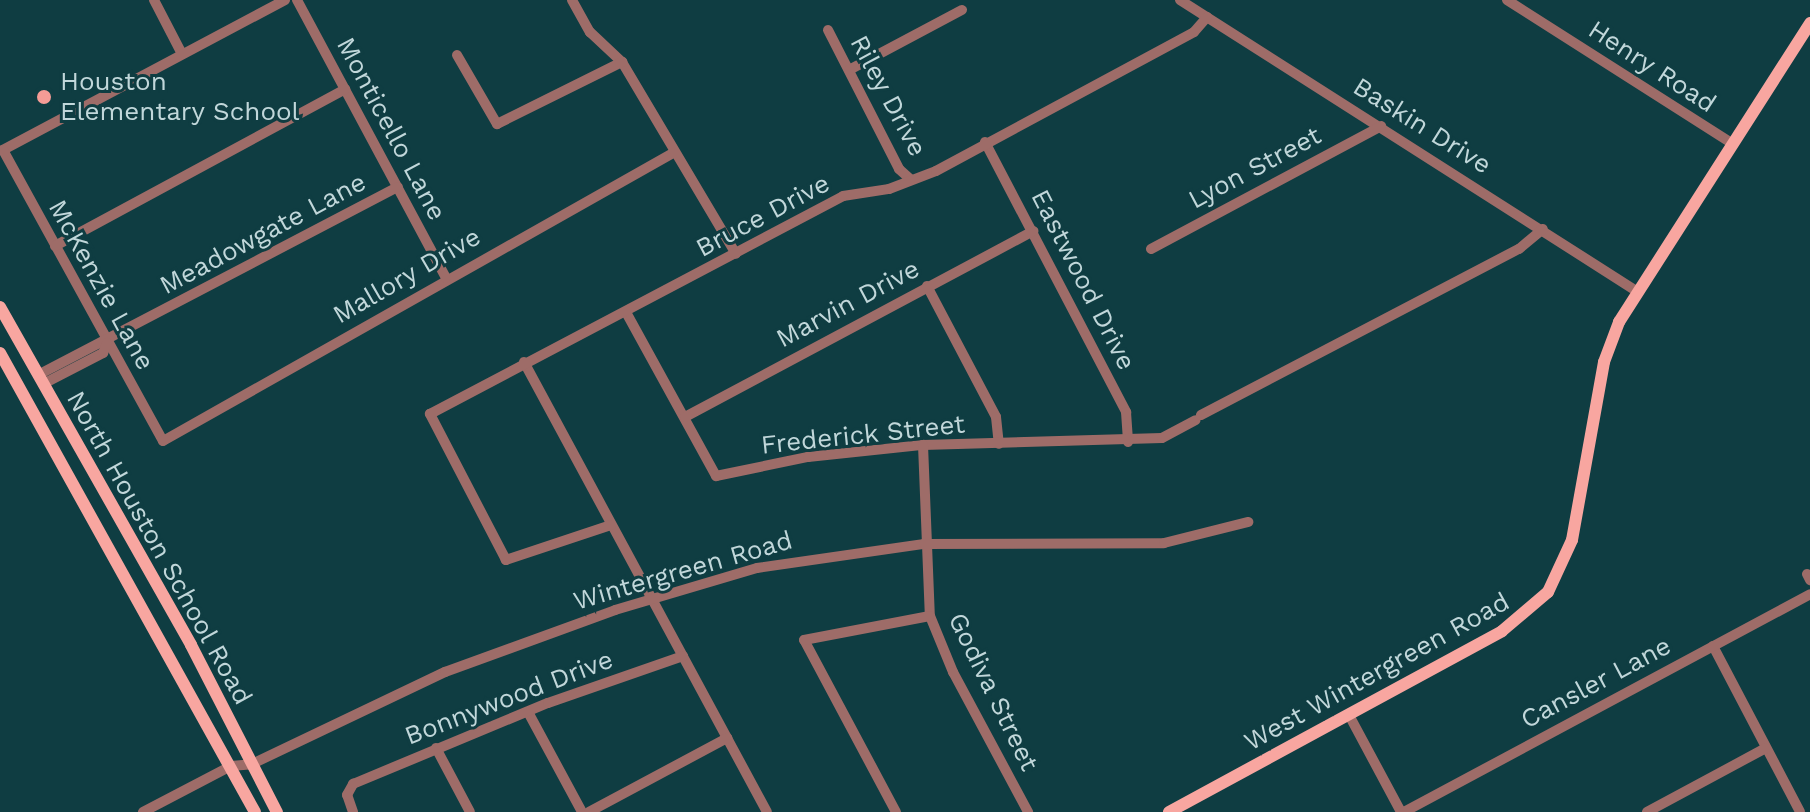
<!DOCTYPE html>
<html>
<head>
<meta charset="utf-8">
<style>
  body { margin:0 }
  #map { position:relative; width:1810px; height:812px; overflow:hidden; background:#0f3d42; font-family:"Work Sans",sans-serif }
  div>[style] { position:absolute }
  .minor>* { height:10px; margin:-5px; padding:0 5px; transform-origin:5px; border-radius:5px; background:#9e6c68 }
  .major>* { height:12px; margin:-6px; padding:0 6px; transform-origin:6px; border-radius:6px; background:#f8a6a0 }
  .dots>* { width:22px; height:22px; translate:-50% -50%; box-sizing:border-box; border:4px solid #0f3d42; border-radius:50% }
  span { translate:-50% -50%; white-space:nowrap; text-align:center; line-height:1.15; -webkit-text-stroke:6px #0f3d42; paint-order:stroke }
  .street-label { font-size:26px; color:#c1d7da }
  .poi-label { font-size:26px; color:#c1d7da }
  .left { translate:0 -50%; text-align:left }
</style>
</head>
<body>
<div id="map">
  <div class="minor">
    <div style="left:154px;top:0;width:61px;rotate:62.6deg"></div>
    <div style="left:285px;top:0;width:319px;rotate:152deg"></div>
    <div style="left:3px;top:150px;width:332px;rotate:61.2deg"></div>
    <div style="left:163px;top:441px;width:586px;rotate:-29.45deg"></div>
    <div style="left:297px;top:0;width:315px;rotate:61.8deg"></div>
    <div style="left:572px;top:0;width:37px;rotate:61deg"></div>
    <div style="left:590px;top:32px;width:44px;rotate:43.2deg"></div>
    <div style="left:622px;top:62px;width:223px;rotate:59.3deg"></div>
    <div style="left:1180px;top:0;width:543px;rotate:32.52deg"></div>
    <div style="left:1507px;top:0;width:268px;rotate:32.5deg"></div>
    <div style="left:828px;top:30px;width:156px;rotate:62.9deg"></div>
    <div style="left:899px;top:169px;width:15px;rotate:42deg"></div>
    <div style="left:457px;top:55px;width:80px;rotate:59.9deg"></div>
    <div style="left:497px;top:124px;width:140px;rotate:-26.4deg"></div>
    <div style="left:849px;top:70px;width:128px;rotate:-28deg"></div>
    <div style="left:985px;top:142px;width:305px;rotate:62.4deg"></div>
    <div style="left:1126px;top:412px;width:30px;rotate:86deg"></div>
    <div style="left:55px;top:246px;width:330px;rotate:-28.4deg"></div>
    <div style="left:1151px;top:249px;width:261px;rotate:-28.1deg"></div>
    <div style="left:927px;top:286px;width:148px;rotate:62.2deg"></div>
    <div style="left:996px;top:417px;width:27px;rotate:84deg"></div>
    <div style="left:627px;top:314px;width:185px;rotate:61.2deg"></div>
    <div style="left:716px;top:476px;width:94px;rotate:-11.7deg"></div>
    <div style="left:808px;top:457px;width:116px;rotate:-6deg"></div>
    <div style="left:923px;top:445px;width:239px;rotate:-1.7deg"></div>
    <div style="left:1162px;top:438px;width:38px;rotate:-28deg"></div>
    <div style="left:524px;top:362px;width:511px;rotate:61.63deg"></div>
    <div style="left:38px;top:375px;width:406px;rotate:-27.6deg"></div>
    <div style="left:43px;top:384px;width:68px;rotate:-27.3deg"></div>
    <div style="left:103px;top:353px;width:11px;rotate:-68deg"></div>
    <div style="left:1201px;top:415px;width:359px;rotate:-27.6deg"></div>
    <div style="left:1519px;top:249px;width:31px;rotate:-40deg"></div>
    <div style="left:685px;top:417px;width:395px;rotate:-28.1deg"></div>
    <div style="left:923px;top:445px;width:171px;rotate:87.7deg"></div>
    <div style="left:930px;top:616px;width:61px;rotate:67.7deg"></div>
    <div style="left:953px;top:672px;width:159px;rotate:61.8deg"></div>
    <div style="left:611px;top:525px;width:111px;rotate:161.6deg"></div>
    <div style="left:506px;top:560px;width:165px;rotate:-117.5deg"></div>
    <div style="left:430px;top:414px;width:467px;rotate:-27.8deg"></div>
    <div style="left:843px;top:196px;width:47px;rotate:-8.7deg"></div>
    <div style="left:889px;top:189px;width:50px;rotate:-21deg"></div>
    <div style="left:936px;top:171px;width:293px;rotate:-28.3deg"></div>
    <div style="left:1194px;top:32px;width:20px;rotate:-49deg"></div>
    <div style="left:1807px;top:574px;width:7px;rotate:63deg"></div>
    <div style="left:1713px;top:646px;width:187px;rotate:62.3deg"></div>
    <div style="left:528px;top:712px;width:114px;rotate:61.6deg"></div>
    <div style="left:1349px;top:715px;width:110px;rotate:61.8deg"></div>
    <div style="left:436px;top:748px;width:72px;rotate:62deg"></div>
    <div style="left:143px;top:812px;width:99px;rotate:-27.6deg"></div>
    <div style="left:231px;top:766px;width:21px;rotate:-5deg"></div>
    <div style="left:252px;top:764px;width:214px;rotate:-25.5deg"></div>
    <div style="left:445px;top:672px;width:181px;rotate:-20deg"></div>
    <div style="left:615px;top:610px;width:148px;rotate:-16.5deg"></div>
    <div style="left:757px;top:568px;width:169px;rotate:-8.2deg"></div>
    <div style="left:924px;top:544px;width:240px;rotate:-0.2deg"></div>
    <div style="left:1164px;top:543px;width:87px;rotate:-14deg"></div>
    <div style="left:353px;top:812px;width:18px;rotate:-109deg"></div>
    <div style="left:347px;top:795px;width:13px;rotate:-61deg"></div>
    <div style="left:353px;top:784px;width:211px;rotate:-22.6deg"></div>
    <div style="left:548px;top:703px;width:143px;rotate:-19.2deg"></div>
    <div style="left:589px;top:812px;width:157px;rotate:-28.2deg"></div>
    <div style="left:896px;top:812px;width:195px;rotate:-118.1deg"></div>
    <div style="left:804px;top:640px;width:128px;rotate:-10.8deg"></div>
    <div style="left:1404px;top:812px;width:461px;rotate:-28.2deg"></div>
    <div style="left:1647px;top:812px;width:135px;rotate:-28.3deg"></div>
  </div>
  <div class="major">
    <div style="left:0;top:307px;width:388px;rotate:60.5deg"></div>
    <div style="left:191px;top:645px;width:188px;rotate:62.8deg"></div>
    <div style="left:0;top:353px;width:525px;rotate:60.95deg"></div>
    <div style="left:1169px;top:812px;width:379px;rotate:-28.5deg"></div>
    <div style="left:1502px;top:631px;width:60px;rotate:-40.3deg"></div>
    <div style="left:1548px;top:592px;width:57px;rotate:-65.2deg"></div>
    <div style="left:1572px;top:540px;width:181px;rotate:-79.8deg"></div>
    <div style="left:1604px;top:362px;width:43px;rotate:-69.4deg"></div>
    <div style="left:1619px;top:322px;width:355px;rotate:-57.4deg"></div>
  </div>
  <div class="dots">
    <div style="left:44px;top:97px;background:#f59c96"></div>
  </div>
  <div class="street-label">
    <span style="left:1652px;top:67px;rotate:33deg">Henry Road</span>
    <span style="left:888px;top:96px;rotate:62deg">Riley Drive</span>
    <span style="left:1422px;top:126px;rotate:32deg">Baskin Drive</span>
    <span style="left:391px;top:129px;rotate:62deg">Monticello Lane</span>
    <span style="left:1255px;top:168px;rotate:-28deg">Lyon Street</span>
    <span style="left:763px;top:216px;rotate:-28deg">Bruce Drive</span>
    <span style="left:263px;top:234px;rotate:-28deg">Meadowgate Lane</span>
    <span style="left:407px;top:276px;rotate:-30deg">Mallory Drive</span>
    <span style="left:1083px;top:280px;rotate:63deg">Eastwood Drive</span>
    <span style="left:101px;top:285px;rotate:61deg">McKenzie Lane</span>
    <span style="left:848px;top:304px;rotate:-28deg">Marvin Drive</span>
    <span style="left:863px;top:435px;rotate:-6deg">Frederick Street</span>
    <span style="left:159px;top:548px;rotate:61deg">North Houston School Road</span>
    <span style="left:683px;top:571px;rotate:-16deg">Wintergreen Road</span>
    <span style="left:1377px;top:672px;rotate:-29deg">West Wintergreen Road</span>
    <span style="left:1596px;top:683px;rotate:-28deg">Cansler Lane</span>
    <span style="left:993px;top:692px;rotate:64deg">Godiva Street</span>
    <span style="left:509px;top:698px;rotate:-21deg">Bonnywood Drive</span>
  </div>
  <div class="poi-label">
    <span class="left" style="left:60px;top:97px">Houston<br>Elementary School</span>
  </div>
</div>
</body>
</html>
